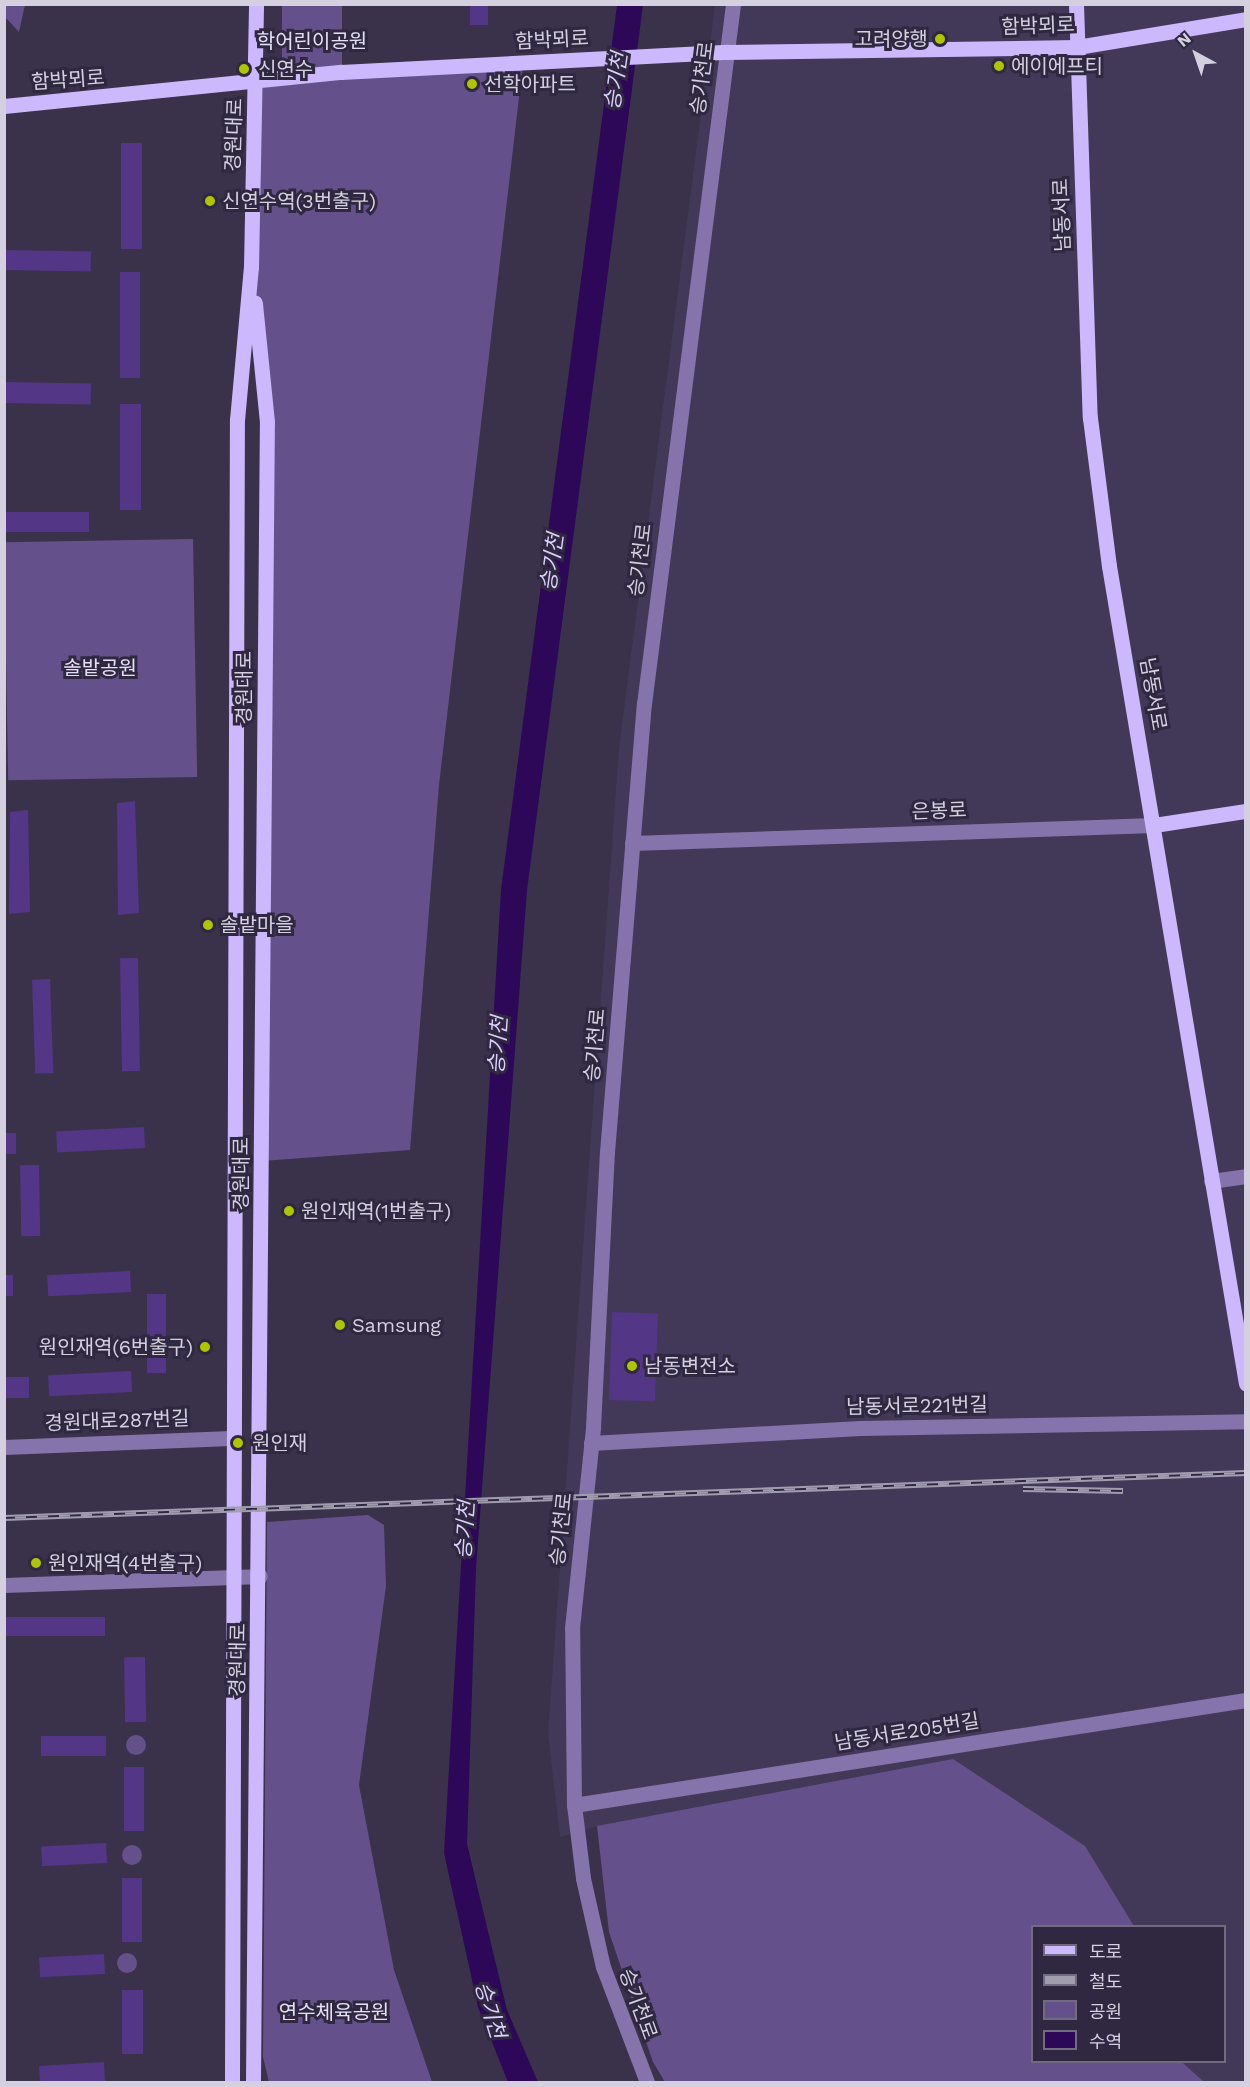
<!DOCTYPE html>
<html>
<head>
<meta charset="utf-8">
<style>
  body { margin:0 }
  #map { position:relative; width:1250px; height:2087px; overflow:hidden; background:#39324a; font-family:"Work Sans","Noto Sans KR",sans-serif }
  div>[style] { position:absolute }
  .built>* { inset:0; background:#423958 }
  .green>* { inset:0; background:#64518c; transform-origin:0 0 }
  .round { border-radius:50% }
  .water>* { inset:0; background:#2d0758 }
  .building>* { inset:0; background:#533686; transform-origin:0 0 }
  .minor>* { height:15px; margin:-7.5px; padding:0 7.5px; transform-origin:7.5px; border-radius:7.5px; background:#8474ab }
  .major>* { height:15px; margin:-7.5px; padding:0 7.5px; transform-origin:7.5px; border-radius:7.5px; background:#ccb9fd }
  .rail>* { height:6px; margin-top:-3px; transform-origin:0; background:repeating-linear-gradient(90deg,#2f2840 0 11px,#a19cae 0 22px); box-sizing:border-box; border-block:2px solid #a19cae }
  .dots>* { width:16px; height:16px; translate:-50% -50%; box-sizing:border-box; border:3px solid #2f2840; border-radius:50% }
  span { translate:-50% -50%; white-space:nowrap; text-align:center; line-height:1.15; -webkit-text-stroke:6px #2f2840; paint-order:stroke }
  .street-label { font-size:20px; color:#d4d0df }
  .poi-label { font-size:20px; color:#d4d0df }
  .right { translate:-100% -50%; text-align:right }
  .left { translate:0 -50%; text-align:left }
  .park-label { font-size:20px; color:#e4dff6 }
  .water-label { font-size:21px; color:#dcd0fe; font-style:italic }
  .frame { position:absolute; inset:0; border:6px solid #d4d0df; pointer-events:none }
  .legend { position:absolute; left:1031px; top:1925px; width:195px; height:138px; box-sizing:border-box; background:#2f2840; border:2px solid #716b80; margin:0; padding:8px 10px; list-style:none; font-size:18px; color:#d4d0df }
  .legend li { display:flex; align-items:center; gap:12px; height:30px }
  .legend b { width:30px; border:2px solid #716b80 }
  .north { position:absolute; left:1166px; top:24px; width:60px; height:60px; -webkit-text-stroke:4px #2f2840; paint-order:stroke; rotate:320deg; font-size:16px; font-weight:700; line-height:24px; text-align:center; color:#d4d0df }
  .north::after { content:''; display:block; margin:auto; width:21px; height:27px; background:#d4d0df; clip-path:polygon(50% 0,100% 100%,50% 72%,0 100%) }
</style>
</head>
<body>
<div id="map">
  <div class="built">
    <div style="clip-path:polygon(715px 5px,1245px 5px,1245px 2082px,1204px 2082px,1182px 2062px,1224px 2062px,1224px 1926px,1134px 1926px,1085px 1846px,597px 1826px,560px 1837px,548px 1734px,619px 748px)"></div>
  </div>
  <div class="green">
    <div style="clip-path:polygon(4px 5px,25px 5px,19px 32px,5px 17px)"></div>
    <div style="left:282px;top:5px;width:60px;height:72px"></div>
    <div style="clip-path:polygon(523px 63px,439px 785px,410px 1150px,262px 1161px,267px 422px,251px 267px,256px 82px)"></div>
    <div style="left:193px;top:539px;width:238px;height:189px;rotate:89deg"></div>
    <div style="clip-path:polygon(368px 1515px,384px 1525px,386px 1586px,359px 1785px,394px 1970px,432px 2082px,269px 2082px,263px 2057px,267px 1522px)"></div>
    <div class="round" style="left:126px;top:1735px;width:20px;height:20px"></div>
    <div style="clip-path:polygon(953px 1759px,1085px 1846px,1134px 1926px,1032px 1926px,1032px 2062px,1182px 2062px,1204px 2082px,665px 2082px,653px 2062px,609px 1932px,597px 1826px)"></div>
    <div class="round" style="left:122px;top:1845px;width:20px;height:20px"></div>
    <div class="round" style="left:117px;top:1953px;width:20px;height:20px"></div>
  </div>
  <div class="water">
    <div style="clip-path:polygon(617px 5px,643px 5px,527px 890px,476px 1568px,467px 1844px,507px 2010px,538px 2082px,508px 2082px,478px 2007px,444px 1853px,501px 890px)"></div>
  </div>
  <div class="building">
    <div style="left:470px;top:4px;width:18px;height:21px"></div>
    <div style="left:121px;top:143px;width:21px;height:106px"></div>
    <div style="left:4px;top:250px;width:87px;height:20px;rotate:1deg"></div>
    <div style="left:120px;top:272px;width:20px;height:106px"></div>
    <div style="left:4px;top:382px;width:87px;height:21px;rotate:1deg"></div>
    <div style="left:120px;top:404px;width:21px;height:106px"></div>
    <div style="left:4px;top:512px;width:85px;height:20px"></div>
    <div style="clip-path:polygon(135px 801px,139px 913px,118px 915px,117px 803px)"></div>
    <div style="clip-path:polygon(28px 810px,30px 912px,9px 914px,10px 812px)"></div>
    <div style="left:138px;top:958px;width:113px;height:18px;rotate:89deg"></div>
    <div style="left:50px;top:979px;width:94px;height:18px;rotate:88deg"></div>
    <div style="left:144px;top:1127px;width:21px;height:88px;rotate:87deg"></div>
    <div style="left:4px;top:1133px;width:12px;height:21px"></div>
    <div style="left:39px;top:1165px;width:71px;height:19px;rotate:89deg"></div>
    <div style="left:130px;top:1271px;width:21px;height:83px;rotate:87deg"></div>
    <div style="left:4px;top:1275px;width:9px;height:21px"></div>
    <div style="left:147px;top:1294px;width:19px;height:79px"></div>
    <div style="left:612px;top:1312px;width:46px;height:88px;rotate:2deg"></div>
    <div style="left:131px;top:1371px;width:21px;height:83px;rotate:87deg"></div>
    <div style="left:4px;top:1377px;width:25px;height:21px"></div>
    <div style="left:105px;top:1617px;width:19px;height:101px;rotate:90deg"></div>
    <div style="left:145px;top:1657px;width:65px;height:21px;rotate:89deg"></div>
    <div style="left:41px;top:1736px;width:65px;height:20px"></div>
    <div style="left:124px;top:1767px;width:20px;height:64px"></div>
    <div style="left:106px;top:1843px;width:20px;height:65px;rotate:87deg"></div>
    <div style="left:122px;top:1878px;width:20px;height:64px"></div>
    <div style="left:104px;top:1954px;width:20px;height:65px;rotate:87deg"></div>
    <div style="left:122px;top:1990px;width:21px;height:64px"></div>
    <div style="clip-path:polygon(104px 2062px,105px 2082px,40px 2082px,39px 2066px)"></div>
  </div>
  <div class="minor">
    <div style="left:632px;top:843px;width:522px;rotate:-1.97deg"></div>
    <div style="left:1211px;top:1181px;width:35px;rotate:-8deg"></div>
    <div style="left:591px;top:1443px;width:269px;rotate:-3.2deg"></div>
    <div style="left:860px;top:1428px;width:386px;rotate:-1deg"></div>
    <div style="left:4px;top:1447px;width:227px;rotate:-2.3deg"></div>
    <div style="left:4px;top:1585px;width:256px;rotate:-2deg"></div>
    <div style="left:574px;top:1805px;width:680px;rotate:-8.88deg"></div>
    <div style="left:647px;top:2082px;width:123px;rotate:-110.9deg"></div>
    <div style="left:603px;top:1967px;width:91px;rotate:-102.7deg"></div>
    <div style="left:583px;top:1878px;width:74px;rotate:-97deg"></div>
    <div style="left:574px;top:1805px;width:177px;rotate:-90.6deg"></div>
    <div style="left:572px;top:1628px;width:202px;rotate:-84deg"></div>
    <div style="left:593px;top:1427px;width:275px;rotate:-87.1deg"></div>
    <div style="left:607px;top:1152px;width:450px;rotate:-85.3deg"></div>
    <div style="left:644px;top:704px;width:706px;rotate:-82.75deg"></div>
  </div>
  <div class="major">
    <div style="left:1076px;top:4px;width:414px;rotate:88.1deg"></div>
    <div style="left:1090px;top:418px;width:149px;rotate:82.7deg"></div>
    <div style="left:1109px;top:566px;width:829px;rotate:80.49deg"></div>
    <div style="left:4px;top:106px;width:339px;rotate:-5.8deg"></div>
    <div style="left:341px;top:72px;width:387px;rotate:-3deg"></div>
    <div style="left:727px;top:52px;width:350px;rotate:-0.8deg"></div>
    <div style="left:1077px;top:47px;width:171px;rotate:-9.4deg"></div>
    <div style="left:1154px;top:825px;width:93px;rotate:-8.7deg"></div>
    <div style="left:232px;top:2082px;width:1662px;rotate:-89.83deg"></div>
    <div style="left:237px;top:420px;width:154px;rotate:-84.8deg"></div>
    <div style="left:251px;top:267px;width:263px;rotate:-88.9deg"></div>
    <div style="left:253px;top:2082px;width:1660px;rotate:-89.52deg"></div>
    <div style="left:267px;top:422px;width:120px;rotate:-95.8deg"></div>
  </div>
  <div class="rail">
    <div style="left:1023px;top:1489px;width:100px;rotate:1.1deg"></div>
    <div style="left:4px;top:1518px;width:1243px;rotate:-2.08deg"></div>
  </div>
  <div class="dots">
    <div style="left:940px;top:39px;background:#b0c501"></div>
    <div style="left:999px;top:66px;background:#b0c501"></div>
    <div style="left:244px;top:69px;background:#b0c501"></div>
    <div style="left:472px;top:84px;background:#b0c501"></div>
    <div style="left:210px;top:201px;background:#b0c501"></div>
    <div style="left:208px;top:925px;background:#b0c501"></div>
    <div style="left:289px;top:1211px;background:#b0c501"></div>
    <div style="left:340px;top:1325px;background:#b0c501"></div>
    <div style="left:205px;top:1347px;background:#b0c501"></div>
    <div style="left:632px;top:1366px;background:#b0c501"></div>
    <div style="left:238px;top:1443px;background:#b0c501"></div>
    <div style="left:36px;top:1563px;background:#b0c501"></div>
  </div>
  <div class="street-label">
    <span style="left:1038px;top:26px;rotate:-2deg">함박뫼로</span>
    <span style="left:552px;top:40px;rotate:-3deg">함박뫼로</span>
    <span style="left:702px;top:78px;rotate:-83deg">승기천로</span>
    <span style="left:68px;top:80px;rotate:-4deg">함박뫼로</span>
    <span style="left:234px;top:135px;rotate:-88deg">경원대로</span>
    <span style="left:1062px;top:215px;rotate:-92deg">남동서로</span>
    <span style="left:640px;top:560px;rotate:-83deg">승기천로</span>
    <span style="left:244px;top:688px;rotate:-90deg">경원대로</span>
    <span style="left:1153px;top:694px;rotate:80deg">남동서로</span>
    <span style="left:939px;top:811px;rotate:-2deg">은봉로</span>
    <span style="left:595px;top:1045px;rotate:-85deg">승기천로</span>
    <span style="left:241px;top:1174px;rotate:-90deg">경원대로</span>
    <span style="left:917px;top:1406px;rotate:-1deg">남동서로221번길</span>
    <span style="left:117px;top:1421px;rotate:-2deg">경원대로287번길</span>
    <span style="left:561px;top:1529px;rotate:-84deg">승기천로</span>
    <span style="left:238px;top:1660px;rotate:-89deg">경원대로</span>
    <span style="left:907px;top:1732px;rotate:-9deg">남동서로205번길</span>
    <span style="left:638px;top:2004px;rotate:70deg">승기천로</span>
  </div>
  <div class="poi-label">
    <span class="right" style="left:928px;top:39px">고려양행</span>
    <span class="left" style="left:1011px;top:66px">에이에프티</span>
    <span class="left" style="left:258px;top:69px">신연수</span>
    <span class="left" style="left:484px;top:84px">선학아파트</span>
    <span class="left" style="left:222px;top:201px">신연수역(3번출구)</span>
    <span class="left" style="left:220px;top:925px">솔밭마을</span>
    <span class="left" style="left:301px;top:1211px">원인재역(1번출구)</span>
    <span class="left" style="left:352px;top:1325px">Samsung</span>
    <span class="right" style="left:193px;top:1347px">원인재역(6번출구)</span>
    <span class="left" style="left:644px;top:1366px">남동변전소</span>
    <span class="left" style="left:252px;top:1443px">원인재</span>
    <span class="left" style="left:48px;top:1563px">원인재역(4번출구)</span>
  </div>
  <div class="park-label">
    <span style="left:312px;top:41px">학어린이공원</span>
    <span style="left:100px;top:668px">솔밭공원</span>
    <span style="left:334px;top:2012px">연수체육공원</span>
  </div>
  <div class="water-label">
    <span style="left:616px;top:81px;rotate:-82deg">승기천</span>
    <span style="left:552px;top:562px;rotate:-82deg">승기천</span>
    <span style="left:498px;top:1045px;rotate:-86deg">승기천</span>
    <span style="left:465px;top:1530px;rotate:-86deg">승기천</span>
    <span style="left:490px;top:2010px;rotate:73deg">승기천</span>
  </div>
  <div class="frame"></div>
  <ul class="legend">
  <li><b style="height:8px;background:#ccb9fd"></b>도로</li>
  <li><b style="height:8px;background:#a19cae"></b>철도</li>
  <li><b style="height:16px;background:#64518c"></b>공원</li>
  <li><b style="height:16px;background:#2d0758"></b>수역</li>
  </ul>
  <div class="north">N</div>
</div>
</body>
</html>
